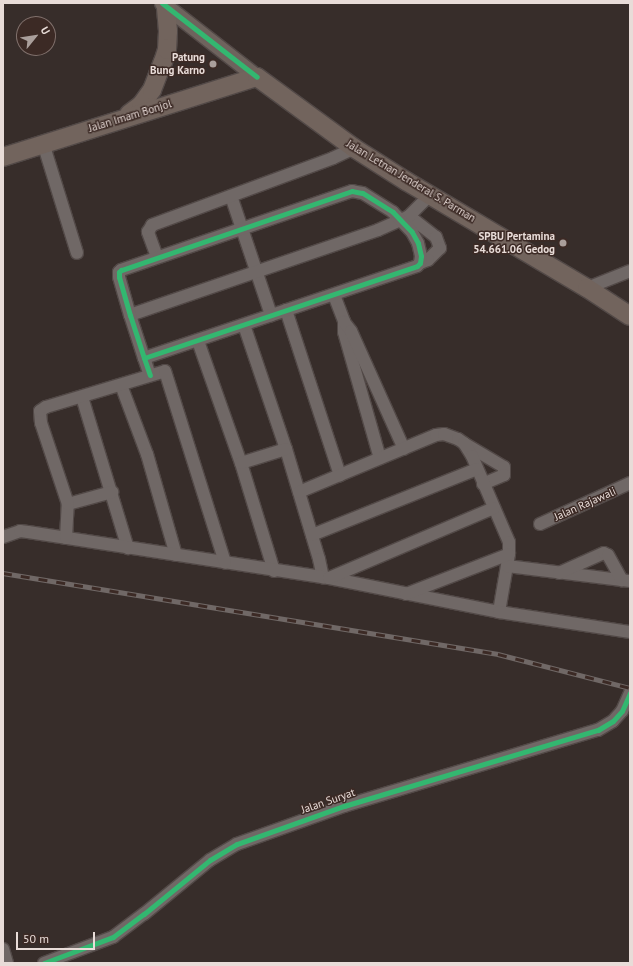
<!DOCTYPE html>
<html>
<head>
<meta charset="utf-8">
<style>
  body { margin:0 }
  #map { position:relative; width:633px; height:966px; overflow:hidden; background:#372d2a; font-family:"PT Sans",sans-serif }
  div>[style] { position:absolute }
  .roads { filter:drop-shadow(1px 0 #524947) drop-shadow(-1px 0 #524947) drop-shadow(0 1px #524947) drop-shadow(0 -1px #524947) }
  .minor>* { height:12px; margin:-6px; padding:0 6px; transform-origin:6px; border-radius:6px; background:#706866 }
  .major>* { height:15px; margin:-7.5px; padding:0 7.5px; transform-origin:7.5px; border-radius:7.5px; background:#6e635d }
  .highway>* { height:18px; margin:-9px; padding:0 9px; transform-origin:9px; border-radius:9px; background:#72645d }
  .rail>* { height:4.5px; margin-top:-2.25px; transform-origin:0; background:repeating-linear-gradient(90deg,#3c2a25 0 9px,#706866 0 18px); box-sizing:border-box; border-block:1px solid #706866 }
  .cycleway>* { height:5px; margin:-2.5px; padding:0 2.5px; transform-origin:2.5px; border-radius:2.5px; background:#33b770 }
  .dots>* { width:11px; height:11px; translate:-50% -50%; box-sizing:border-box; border:2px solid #3c2a25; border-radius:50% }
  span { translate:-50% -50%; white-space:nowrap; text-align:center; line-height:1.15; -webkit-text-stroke:3px #3c2a25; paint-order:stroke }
  .poi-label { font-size:11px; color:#e8dcd8; font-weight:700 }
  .right { translate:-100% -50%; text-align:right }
  .street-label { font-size:11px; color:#e8dcd8 }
  .frame { position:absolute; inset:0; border:4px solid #e8dcd8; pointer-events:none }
  .north { position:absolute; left:16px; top:16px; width:40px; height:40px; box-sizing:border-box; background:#3c2a25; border:1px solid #81716d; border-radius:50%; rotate:60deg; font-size:11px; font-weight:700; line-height:16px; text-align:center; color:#e8dcd8 }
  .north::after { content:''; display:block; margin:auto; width:14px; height:18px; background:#aa9f9b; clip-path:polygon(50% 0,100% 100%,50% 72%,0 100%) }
  .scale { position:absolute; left:16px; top:932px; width:79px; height:18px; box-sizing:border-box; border:2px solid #e8dcd8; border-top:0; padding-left:5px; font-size:12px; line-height:14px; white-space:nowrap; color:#e8dcd8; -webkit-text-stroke:3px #3c2a25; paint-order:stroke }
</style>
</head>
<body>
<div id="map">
  <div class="roads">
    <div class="minor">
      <div style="left:43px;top:143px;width:115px;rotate:72.8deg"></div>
      <div style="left:231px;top:196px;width:126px;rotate:71.4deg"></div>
      <div style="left:409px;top:216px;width:34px;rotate:38deg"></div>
      <div style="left:436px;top:237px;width:12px;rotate:70deg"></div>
      <div style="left:440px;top:248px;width:17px;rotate:135deg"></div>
      <div style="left:428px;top:260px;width:9px;rotate:159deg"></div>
      <div style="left:157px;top:257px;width:27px;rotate:-110deg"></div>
      <div style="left:148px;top:232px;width:8px;rotate:-60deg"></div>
      <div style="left:152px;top:225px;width:193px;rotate:-20.3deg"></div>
      <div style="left:333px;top:158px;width:23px;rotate:-25deg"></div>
      <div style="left:587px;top:288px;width:46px;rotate:-21.6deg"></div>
      <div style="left:334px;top:295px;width:28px;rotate:69deg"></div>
      <div style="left:344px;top:321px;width:11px;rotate:90deg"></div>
      <div style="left:344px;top:332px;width:131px;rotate:74.1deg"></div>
      <div style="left:286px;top:310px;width:174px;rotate:71.9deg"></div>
      <div style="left:130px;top:315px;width:262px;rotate:-18.9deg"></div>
      <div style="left:378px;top:230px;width:34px;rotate:-24deg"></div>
      <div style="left:409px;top:216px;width:31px;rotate:-45deg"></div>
      <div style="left:344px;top:322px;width:11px;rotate:52deg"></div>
      <div style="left:351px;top:331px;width:129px;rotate:65.8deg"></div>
      <div style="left:244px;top:325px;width:131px;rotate:71.3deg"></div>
      <div style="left:286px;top:449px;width:115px;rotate:73.3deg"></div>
      <div style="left:319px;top:559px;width:19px;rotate:78deg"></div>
      <div style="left:198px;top:341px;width:129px;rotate:70.6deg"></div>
      <div style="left:241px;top:463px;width:113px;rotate:73deg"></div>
      <div style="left:144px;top:358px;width:288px;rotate:-18.6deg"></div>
      <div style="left:417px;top:266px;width:4px;rotate:-45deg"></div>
      <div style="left:420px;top:263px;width:7px;rotate:-82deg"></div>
      <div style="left:421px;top:256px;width:13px;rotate:-103deg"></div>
      <div style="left:418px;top:243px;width:13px;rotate:-119deg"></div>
      <div style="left:412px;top:232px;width:28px;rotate:-134deg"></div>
      <div style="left:393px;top:212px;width:36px;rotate:-148deg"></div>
      <div style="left:362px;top:193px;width:10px;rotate:-169deg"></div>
      <div style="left:352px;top:191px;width:244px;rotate:161.1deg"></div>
      <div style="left:121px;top:270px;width:3px;rotate:135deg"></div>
      <div style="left:119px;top:272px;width:5px;rotate:90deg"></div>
      <div style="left:119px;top:277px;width:40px;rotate:74deg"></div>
      <div style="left:130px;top:315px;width:45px;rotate:72deg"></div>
      <div style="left:144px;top:358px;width:18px;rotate:71deg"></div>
      <div style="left:121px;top:385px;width:74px;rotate:69.4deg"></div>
      <div style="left:147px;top:454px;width:105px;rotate:74deg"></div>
      <div style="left:82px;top:397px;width:158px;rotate:73.1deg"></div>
      <div style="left:465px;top:444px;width:45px;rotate:30.5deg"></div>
      <div style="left:504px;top:467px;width:8px;rotate:90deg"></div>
      <div style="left:504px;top:475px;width:23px;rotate:157deg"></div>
      <div style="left:241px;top:463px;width:47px;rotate:-17.3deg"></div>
      <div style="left:299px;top:492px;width:148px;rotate:-22.6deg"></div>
      <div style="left:436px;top:435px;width:8px;rotate:-7deg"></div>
      <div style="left:444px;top:434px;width:15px;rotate:20deg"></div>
      <div style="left:458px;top:439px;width:7px;rotate:34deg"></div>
      <div style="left:464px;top:443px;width:15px;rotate:58deg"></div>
      <div style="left:472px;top:456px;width:94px;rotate:66.7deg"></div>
      <div style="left:509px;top:542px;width:12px;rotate:90deg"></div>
      <div style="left:509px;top:554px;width:59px;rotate:99.8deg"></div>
      <div style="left:68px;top:504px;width:46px;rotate:-15.3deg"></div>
      <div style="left:540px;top:524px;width:99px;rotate:-24.5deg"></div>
      <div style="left:312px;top:535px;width:178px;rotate:-21.8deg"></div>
      <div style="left:3px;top:537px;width:18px;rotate:-19deg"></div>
      <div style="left:20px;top:531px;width:8px;rotate:7deg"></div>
      <div style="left:28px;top:532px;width:304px;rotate:8.7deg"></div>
      <div style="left:329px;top:578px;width:173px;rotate:11.3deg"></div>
      <div style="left:499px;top:612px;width:133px;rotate:8.7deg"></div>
      <div style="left:66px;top:538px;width:34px;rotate:-87deg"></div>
      <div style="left:68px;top:504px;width:85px;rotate:-108.4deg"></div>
      <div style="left:41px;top:423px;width:12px;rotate:-95deg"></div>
      <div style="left:40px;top:411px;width:7px;rotate:-34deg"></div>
      <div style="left:46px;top:407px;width:124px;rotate:-16.8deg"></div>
      <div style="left:165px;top:371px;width:201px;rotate:72.6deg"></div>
      <div style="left:507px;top:566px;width:124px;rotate:7deg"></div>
      <div style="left:559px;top:573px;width:49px;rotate:-24deg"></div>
      <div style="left:604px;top:553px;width:4px;rotate:27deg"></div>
      <div style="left:608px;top:555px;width:29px;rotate:61deg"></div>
      <div style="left:329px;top:578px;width:179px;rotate:-23deg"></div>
      <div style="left:406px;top:594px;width:110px;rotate:-21.2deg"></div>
      <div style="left:3px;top:949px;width:15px;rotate:74deg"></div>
      <div style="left:44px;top:963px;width:74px;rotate:-20.6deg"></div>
      <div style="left:113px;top:937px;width:39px;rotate:-37deg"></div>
      <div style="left:144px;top:914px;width:85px;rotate:-39.3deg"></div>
      <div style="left:210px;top:860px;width:31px;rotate:-31deg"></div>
      <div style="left:237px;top:844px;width:114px;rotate:-19.6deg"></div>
      <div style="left:344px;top:806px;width:265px;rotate:-16.7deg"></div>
      <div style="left:598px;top:730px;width:17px;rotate:-31deg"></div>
      <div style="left:613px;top:721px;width:13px;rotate:-48deg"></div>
      <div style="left:622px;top:711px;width:20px;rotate:-66deg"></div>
    </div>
    <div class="major">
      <div style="left:162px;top:3px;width:120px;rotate:37.9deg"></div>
    </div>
    <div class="highway">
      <div style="left:129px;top:114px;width:15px;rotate:-37deg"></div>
      <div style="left:141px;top:105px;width:19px;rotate:-54deg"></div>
      <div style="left:152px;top:90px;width:30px;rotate:-69deg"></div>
      <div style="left:163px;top:62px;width:13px;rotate:-72deg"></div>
      <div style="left:167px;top:50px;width:19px;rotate:-87deg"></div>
      <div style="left:168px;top:31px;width:25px;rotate:-95deg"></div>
      <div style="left:3px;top:157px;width:266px;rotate:-17.5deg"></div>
      <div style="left:257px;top:77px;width:120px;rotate:36.2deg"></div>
      <div style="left:354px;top:148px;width:62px;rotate:32.4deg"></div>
      <div style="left:406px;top:181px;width:210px;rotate:30.6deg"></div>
      <div style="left:587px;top:288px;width:51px;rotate:33.1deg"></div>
    </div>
  </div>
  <div class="rail">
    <div style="left:3px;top:573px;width:502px;rotate:9.29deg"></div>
    <div style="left:498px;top:654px;width:136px;rotate:14.4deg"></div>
  </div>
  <div class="cycleway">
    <div style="left:162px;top:3px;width:120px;rotate:37.9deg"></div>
    <div style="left:144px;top:358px;width:288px;rotate:-18.6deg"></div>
    <div style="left:417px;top:266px;width:4px;rotate:-45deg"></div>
    <div style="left:420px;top:263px;width:7px;rotate:-82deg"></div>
    <div style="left:421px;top:256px;width:13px;rotate:-103deg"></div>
    <div style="left:418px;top:243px;width:13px;rotate:-119deg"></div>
    <div style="left:412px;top:232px;width:28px;rotate:-134deg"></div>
    <div style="left:393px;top:212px;width:36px;rotate:-148deg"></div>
    <div style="left:362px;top:193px;width:10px;rotate:-169deg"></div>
    <div style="left:352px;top:191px;width:244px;rotate:161.1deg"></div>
    <div style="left:121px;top:270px;width:3px;rotate:135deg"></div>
    <div style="left:119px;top:272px;width:5px;rotate:90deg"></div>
    <div style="left:119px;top:277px;width:40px;rotate:74deg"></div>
    <div style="left:130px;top:315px;width:45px;rotate:72deg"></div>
    <div style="left:144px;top:358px;width:18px;rotate:71deg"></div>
    <div style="left:44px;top:963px;width:74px;rotate:-20.6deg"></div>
    <div style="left:113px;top:937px;width:39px;rotate:-37deg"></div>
    <div style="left:144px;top:914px;width:85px;rotate:-39.3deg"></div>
    <div style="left:210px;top:860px;width:31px;rotate:-31deg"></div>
    <div style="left:237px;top:844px;width:114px;rotate:-19.6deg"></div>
    <div style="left:344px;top:806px;width:265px;rotate:-16.7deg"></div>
    <div style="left:598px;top:730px;width:17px;rotate:-31deg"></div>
    <div style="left:613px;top:721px;width:13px;rotate:-48deg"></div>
    <div style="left:622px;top:711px;width:20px;rotate:-66deg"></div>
  </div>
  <div class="dots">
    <div style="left:213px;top:64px;background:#aa9f9b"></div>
    <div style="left:563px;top:243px;background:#aa9f9b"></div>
  </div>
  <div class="poi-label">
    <span class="right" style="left:205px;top:64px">Patung<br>Bung Karno</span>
    <span class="right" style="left:555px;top:243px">SPBU Pertamina<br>54.661.06 Gedog</span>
  </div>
  <div class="street-label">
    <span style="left:130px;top:116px;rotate:-17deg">Jalan Imam Bonjol</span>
    <span style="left:411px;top:181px;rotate:31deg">Jalan Letnan Jenderal S. Parman</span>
    <span style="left:585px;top:504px;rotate:-24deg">Jalan Rajawali</span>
    <span style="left:328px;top:801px;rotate:-19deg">Jalan Suryat</span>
  </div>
  <div class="frame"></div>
  <div class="north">U</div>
  <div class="scale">50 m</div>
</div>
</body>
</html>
